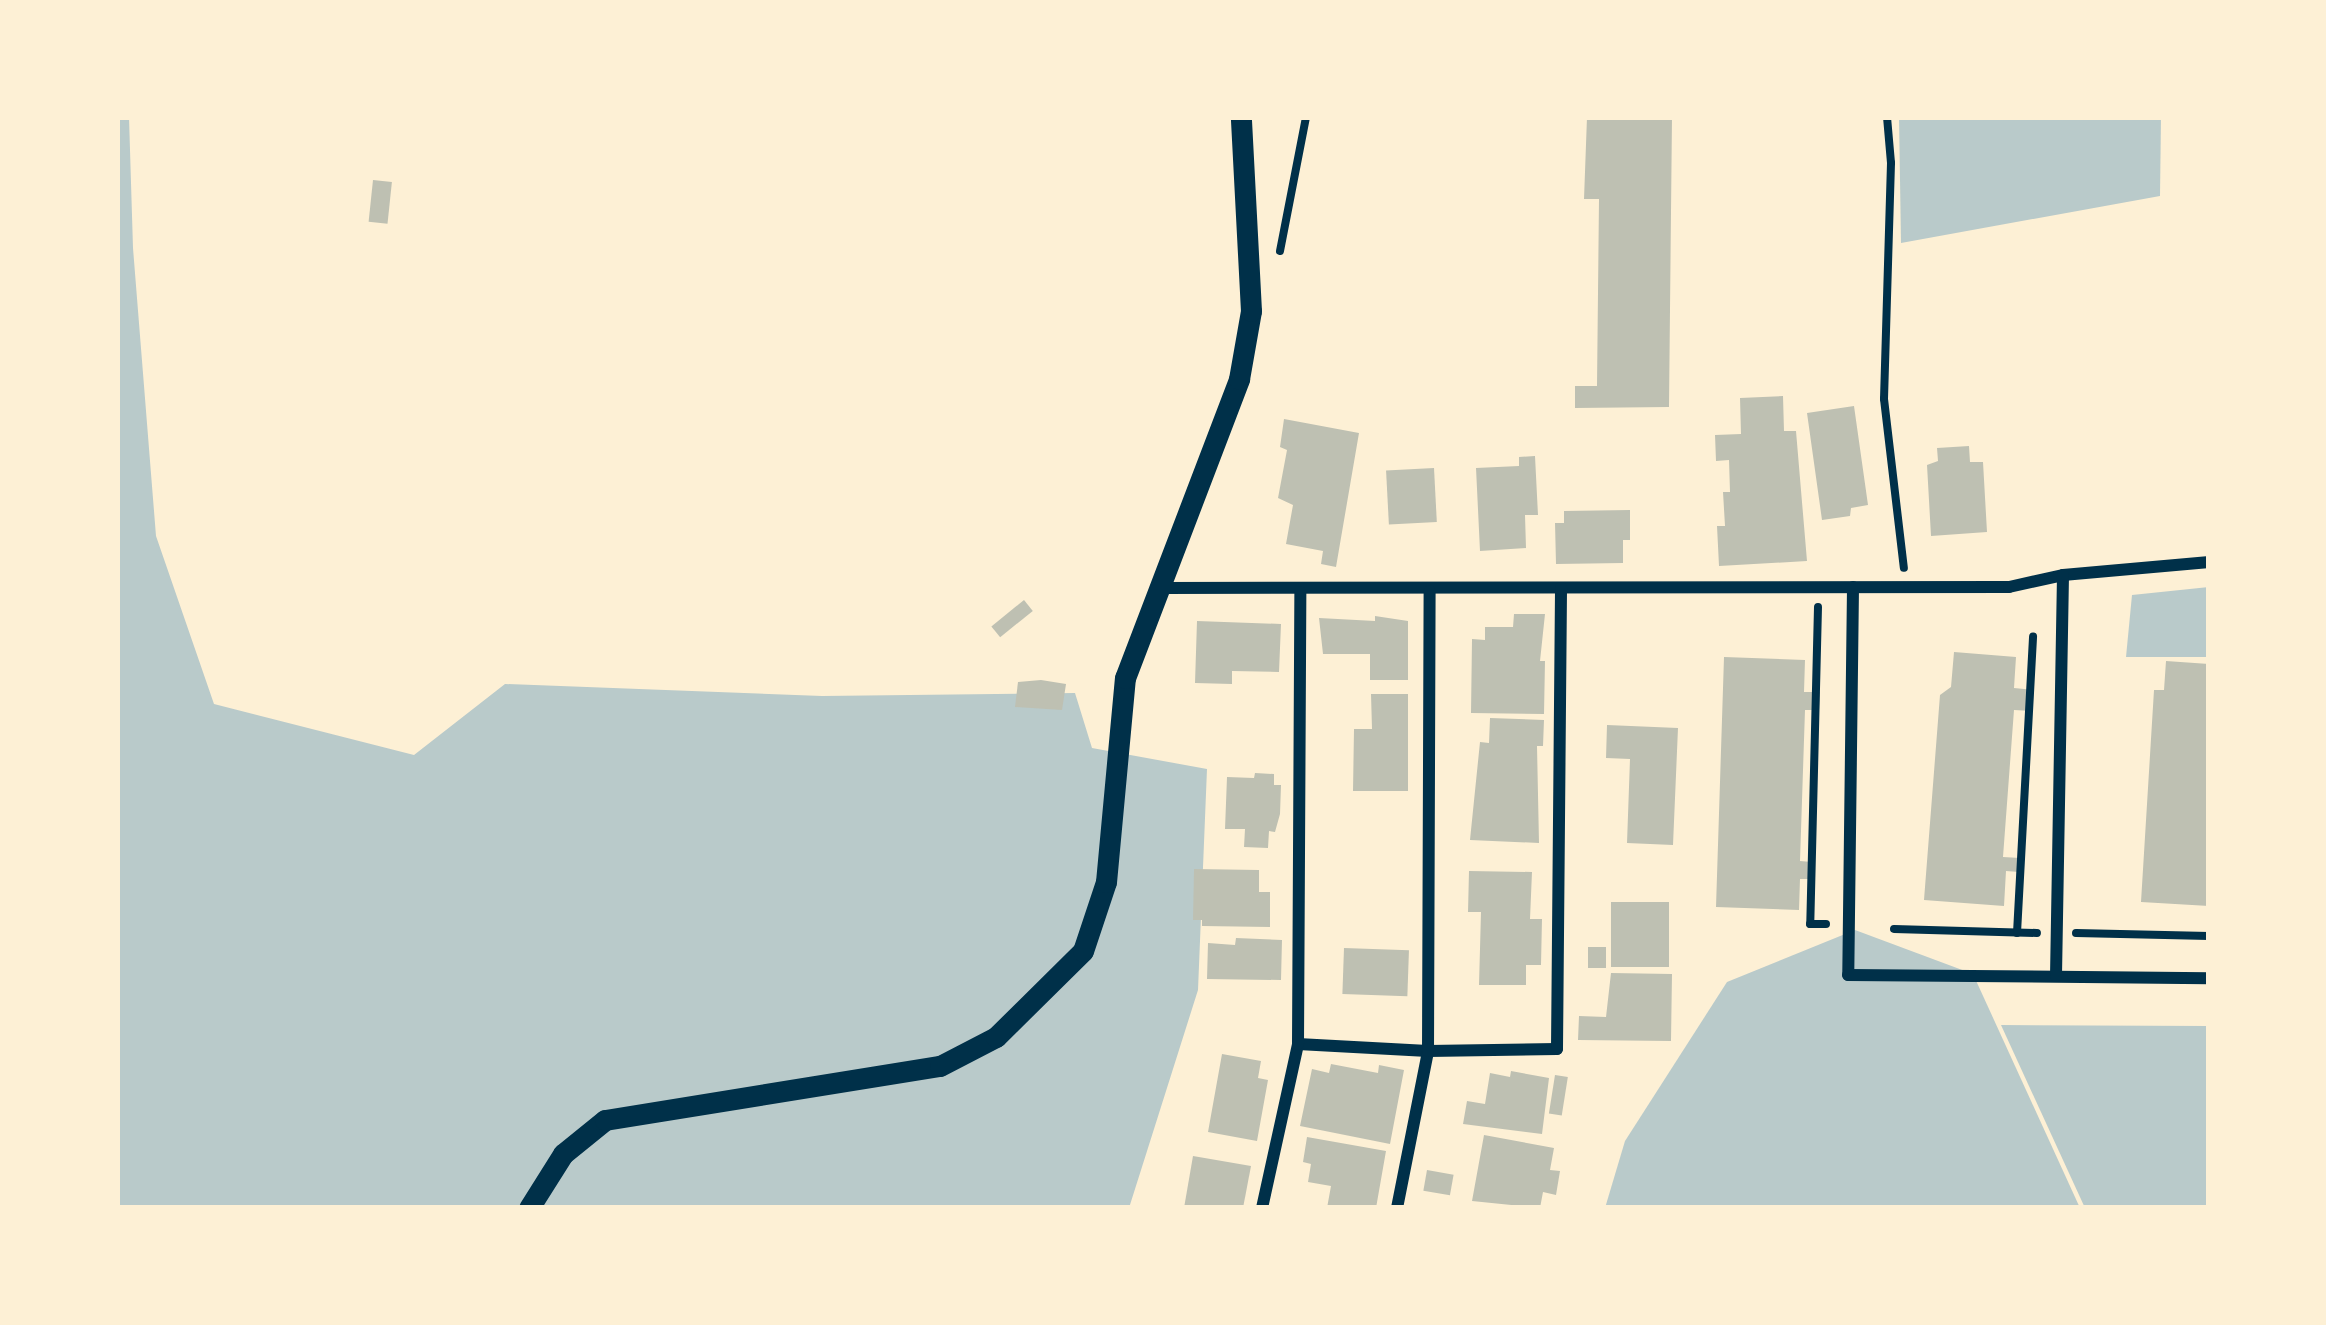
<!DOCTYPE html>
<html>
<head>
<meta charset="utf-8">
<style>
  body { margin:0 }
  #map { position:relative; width:2326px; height:1325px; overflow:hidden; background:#fdf0d5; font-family:"Space Grotesk",sans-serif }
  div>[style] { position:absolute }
  .green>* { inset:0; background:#b9caca }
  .building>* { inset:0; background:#bec0b2; transform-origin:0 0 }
  .path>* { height:8px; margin:-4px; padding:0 4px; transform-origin:4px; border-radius:4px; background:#003049 }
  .minor>* { height:12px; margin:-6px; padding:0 6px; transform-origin:6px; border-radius:6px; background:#003049 }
  .tertiary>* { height:21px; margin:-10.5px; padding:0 10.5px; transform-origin:10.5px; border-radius:10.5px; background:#003049 }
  span { translate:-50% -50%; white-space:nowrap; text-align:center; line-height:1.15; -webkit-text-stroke:9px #fdf0d5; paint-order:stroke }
  .frame { position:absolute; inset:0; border:120px solid #fdf0d5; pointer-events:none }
</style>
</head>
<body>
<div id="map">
  <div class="green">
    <div style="clip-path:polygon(117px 117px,129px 117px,133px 248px,156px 536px,214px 704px,414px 755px,505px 684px,822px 696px,1075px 693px,1092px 748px,1207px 769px,1198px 990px,1129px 1208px,117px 1208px)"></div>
    <div style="clip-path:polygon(1899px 117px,2161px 117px,2160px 196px,1901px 243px)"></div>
    <div style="clip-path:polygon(2209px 587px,2209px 657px,2126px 657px,2132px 595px)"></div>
    <div style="clip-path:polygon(1855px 930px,1973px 974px,2080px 1208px,1605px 1208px,1625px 1141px,1727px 982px)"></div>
    <div style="clip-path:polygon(2001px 1025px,2209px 1026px,2209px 1208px,2085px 1208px)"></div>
  </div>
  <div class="building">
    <div style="clip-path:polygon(1587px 117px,1672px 117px,1669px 407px,1575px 408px,1575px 386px,1597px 386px,1599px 199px,1584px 199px)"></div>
    <div style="left:373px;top:180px;width:19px;height:42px;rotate:6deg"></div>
    <div style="clip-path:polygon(1783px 396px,1784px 431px,1796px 431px,1807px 561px,1719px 566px,1717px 526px,1725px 526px,1723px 492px,1730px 492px,1729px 460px,1716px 461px,1715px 435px,1741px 434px,1740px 398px)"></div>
    <div style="clip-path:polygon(1854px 406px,1868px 505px,1851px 508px,1850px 516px,1822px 520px,1807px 413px)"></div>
    <div style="clip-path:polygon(1284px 419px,1359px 433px,1336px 567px,1321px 564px,1323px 551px,1286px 544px,1293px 505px,1278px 498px,1287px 450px,1280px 447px)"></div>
    <div style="clip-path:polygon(1969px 446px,1970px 462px,1983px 462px,1987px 532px,1931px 536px,1927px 465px,1938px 461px,1937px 448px)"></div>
    <div style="clip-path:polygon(1535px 456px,1538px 515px,1525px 515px,1526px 548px,1480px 551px,1476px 468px,1519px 466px,1519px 457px)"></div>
    <div style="left:1434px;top:468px;width:54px;height:48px;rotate:87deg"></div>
    <div style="clip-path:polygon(1630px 510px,1630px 540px,1623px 540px,1623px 563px,1556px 564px,1555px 523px,1564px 523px,1564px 511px)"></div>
    <div style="left:1024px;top:600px;width:14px;height:42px;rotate:51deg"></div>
    <div style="clip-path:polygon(1514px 614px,1545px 614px,1540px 661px,1545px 661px,1544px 714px,1471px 713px,1472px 639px,1485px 640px,1485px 627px,1513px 627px)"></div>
    <div style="clip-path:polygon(1375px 616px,1408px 621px,1408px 680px,1370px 680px,1370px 654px,1323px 654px,1319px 618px,1375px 621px)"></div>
    <div style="clip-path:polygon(1197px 621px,1281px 624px,1279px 672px,1232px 671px,1232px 684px,1195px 683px)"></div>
    <div style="clip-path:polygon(1954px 652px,2016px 657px,2014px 688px,2034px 690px,2032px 711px,2014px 710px,2003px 857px,2020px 858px,2019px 872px,2006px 871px,2004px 906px,1924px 900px,1940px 695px,1951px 687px)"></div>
    <div style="clip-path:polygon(1724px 657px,1805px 660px,1804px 692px,1820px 692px,1819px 710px,1805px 710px,1800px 861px,1812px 862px,1812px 879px,1800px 879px,1799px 910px,1716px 907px)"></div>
    <div style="clip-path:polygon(2166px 661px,2209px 664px,2209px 906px,2141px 902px,2154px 690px,2164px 690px)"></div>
    <div style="clip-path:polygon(1041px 680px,1066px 684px,1062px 710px,1015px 707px,1018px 682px)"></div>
    <div style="clip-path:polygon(1371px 694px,1408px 694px,1408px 791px,1353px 791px,1354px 729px,1372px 729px)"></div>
    <div style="clip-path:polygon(1490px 718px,1544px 720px,1543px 746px,1537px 746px,1539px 843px,1470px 840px,1480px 742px,1489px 743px)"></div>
    <div style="clip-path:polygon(1607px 725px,1678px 728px,1673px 845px,1627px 843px,1630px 759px,1606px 758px)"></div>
    <div style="clip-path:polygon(1255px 773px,1274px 774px,1274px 785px,1281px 785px,1280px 814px,1275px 832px,1269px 831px,1268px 848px,1244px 847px,1245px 829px,1225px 829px,1227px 777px,1254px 778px)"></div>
    <div style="clip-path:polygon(1194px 869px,1259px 870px,1259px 892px,1270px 892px,1270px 927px,1202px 926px,1202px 920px,1193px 920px)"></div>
    <div style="clip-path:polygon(1469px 871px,1532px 872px,1530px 919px,1542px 919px,1541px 965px,1526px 965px,1526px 985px,1479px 985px,1481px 912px,1468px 912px)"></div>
    <div style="left:1611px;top:902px;width:58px;height:65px"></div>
    <div style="clip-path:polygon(1236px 938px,1282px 940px,1281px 980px,1207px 979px,1208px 943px,1235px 945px)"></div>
    <div style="left:1588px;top:947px;width:18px;height:21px"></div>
    <div style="left:1344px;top:948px;width:65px;height:46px;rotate:2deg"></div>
    <div style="clip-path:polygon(1611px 973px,1672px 974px,1671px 1041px,1578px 1040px,1579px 1016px,1606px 1017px)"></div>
    <div style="clip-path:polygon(1222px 1054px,1261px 1061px,1258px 1078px,1268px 1080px,1257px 1141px,1208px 1132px)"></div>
    <div style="clip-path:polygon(1331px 1064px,1378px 1073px,1379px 1065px,1404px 1070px,1390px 1144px,1300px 1126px,1312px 1069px,1329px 1073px)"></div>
    <div style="clip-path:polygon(1511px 1071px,1549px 1078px,1542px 1134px,1463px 1124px,1467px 1101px,1485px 1104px,1490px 1073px,1510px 1077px)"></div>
    <div style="left:1555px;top:1075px;width:13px;height:39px;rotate:9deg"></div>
    <div style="clip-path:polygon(1484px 1135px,1554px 1148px,1550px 1170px,1560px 1171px,1556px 1195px,1543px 1192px,1540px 1208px,1472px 1201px)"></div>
    <div style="clip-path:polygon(1307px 1137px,1386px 1151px,1376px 1208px,1327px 1208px,1331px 1186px,1308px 1182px,1311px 1164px,1303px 1162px)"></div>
    <div style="clip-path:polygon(1193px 1156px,1251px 1166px,1243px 1208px,1184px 1208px)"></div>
    <div style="left:1427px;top:1170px;width:27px;height:21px;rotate:10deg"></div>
  </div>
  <div class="path">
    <div style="left:1887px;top:117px;width:46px;rotate:85deg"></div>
    <div style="left:1891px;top:163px;width:236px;rotate:91.7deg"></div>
    <div style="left:1884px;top:399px;width:170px;rotate:83.3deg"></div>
    <div style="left:1280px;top:251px;width:136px;rotate:-79deg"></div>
    <div style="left:1818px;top:607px;width:317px;rotate:91.4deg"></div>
    <div style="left:1810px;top:924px;width:16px"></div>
    <div style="left:1894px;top:929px;width:143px;rotate:1.6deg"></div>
    <div style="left:2017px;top:933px;width:297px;rotate:-86.9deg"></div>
    <div style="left:2076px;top:933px;width:133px;rotate:1.3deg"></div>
  </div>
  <div class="minor">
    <div style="left:1853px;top:587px;width:388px;rotate:90.7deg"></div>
    <div style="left:1848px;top:975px;width:361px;rotate:0.5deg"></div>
    <div style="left:1163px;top:588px;width:846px;rotate:-0.07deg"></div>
    <div style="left:2009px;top:587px;width:55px;rotate:-12.5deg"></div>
    <div style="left:2063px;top:575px;width:147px;rotate:-5.1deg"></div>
    <div style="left:2056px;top:976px;width:401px;rotate:-89deg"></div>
    <div style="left:1298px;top:1044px;width:130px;rotate:3.1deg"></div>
    <div style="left:1428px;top:1051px;width:129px;rotate:-0.9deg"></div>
    <div style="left:1557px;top:1049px;width:461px;rotate:-89.5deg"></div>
    <div style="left:1262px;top:1208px;width:168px;rotate:-77.6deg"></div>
    <div style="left:1298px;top:1044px;width:452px;rotate:-89.7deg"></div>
    <div style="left:1397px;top:1208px;width:160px;rotate:-78.8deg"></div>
    <div style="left:1428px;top:1051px;width:460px;rotate:-89.8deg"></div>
  </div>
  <div class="tertiary">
    <div style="left:529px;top:1208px;width:64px;rotate:-57.8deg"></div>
    <div style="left:563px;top:1154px;width:54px;rotate:-39deg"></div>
    <div style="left:605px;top:1120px;width:339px;rotate:-9.2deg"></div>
    <div style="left:940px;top:1066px;width:63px;rotate:-27.4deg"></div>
    <div style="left:996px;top:1037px;width:122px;rotate:-44.7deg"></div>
    <div style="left:1083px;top:951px;width:73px;rotate:-71.6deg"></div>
    <div style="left:1106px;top:882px;width:205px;rotate:-84.7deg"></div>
    <div style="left:1125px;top:678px;width:320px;rotate:-69.1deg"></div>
    <div style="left:1239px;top:379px;width:69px;rotate:-80deg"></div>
    <div style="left:1251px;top:311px;width:194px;rotate:-93deg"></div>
  </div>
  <div class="frame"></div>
</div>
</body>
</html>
